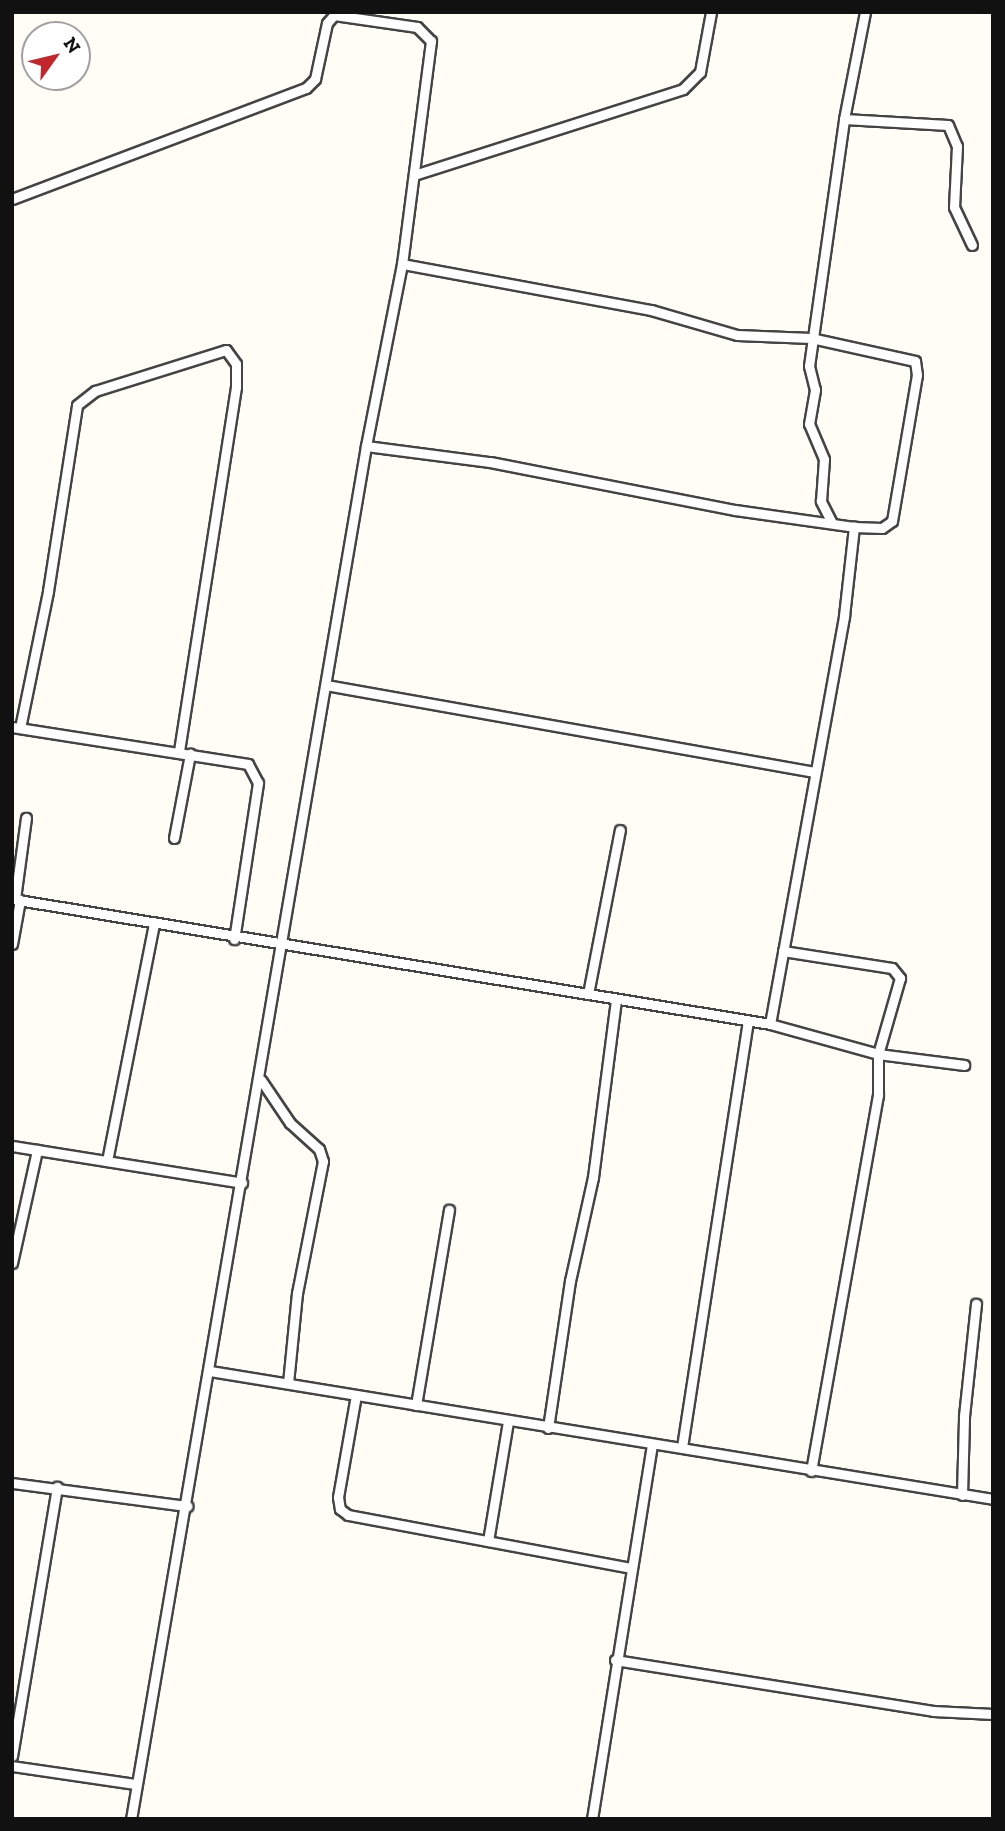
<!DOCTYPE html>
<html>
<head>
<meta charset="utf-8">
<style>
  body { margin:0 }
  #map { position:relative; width:1005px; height:1831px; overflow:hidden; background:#fffdf5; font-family:"Zilla Slab",serif }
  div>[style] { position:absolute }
  .roads { filter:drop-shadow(2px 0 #444) drop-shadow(-2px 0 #444) drop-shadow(0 2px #444) drop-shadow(0 -2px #444) }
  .minor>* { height:9px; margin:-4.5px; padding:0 4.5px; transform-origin:4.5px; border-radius:4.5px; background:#fff }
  span { translate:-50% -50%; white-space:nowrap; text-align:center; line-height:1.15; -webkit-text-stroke:7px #fff; paint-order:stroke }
  .frame { position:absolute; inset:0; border:14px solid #111; pointer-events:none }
  .north { position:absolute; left:21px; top:21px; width:70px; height:70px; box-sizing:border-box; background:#fff; border:2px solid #a0a0a0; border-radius:50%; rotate:56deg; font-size:19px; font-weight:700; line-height:28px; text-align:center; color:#111 }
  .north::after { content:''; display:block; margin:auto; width:24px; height:32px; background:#c4262e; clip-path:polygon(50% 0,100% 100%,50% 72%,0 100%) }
</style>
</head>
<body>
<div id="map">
  <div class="roads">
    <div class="minor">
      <div style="left:844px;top:119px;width:104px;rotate:3.3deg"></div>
      <div style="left:948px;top:125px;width:23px;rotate:67deg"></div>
      <div style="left:957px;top:146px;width:61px;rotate:92.8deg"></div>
      <div style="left:954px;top:207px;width:42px;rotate:64.7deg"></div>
      <div style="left:414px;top:175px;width:282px;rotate:-17.7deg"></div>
      <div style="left:683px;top:89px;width:24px;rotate:-45deg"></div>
      <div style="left:700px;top:72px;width:61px;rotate:-79.6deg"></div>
      <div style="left:12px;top:199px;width:314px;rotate:-20.7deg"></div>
      <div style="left:306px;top:88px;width:13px;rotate:-45deg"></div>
      <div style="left:315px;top:79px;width:57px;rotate:-77.9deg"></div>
      <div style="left:327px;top:23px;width:11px;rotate:-49deg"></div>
      <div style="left:334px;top:15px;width:84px;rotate:8.2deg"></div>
      <div style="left:417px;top:27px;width:20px;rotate:45deg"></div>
      <div style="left:431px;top:41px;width:225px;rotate:97.4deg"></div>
      <div style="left:402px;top:264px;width:186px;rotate:101.2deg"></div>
      <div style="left:366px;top:446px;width:1393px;rotate:99.71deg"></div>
      <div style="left:366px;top:446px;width:125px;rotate:7.4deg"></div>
      <div style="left:490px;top:462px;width:250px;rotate:11.1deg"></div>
      <div style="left:735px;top:510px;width:120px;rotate:8.1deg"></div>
      <div style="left:854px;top:527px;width:28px;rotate:2deg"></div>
      <div style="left:882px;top:528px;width:12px;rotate:-35deg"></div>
      <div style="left:892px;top:521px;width:148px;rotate:-80.3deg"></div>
      <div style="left:917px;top:375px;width:14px;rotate:-98deg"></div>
      <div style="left:915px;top:361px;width:107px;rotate:-167.5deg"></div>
      <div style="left:811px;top:338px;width:74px;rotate:-177.7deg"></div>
      <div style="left:737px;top:335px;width:90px;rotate:-163.8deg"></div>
      <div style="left:651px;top:310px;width:253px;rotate:-169.5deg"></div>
      <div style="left:832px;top:523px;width:25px;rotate:-117deg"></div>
      <div style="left:821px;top:501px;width:42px;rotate:-85.9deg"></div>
      <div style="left:824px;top:459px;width:38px;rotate:-113deg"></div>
      <div style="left:809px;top:424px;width:35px;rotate:-80deg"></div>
      <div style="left:815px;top:390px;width:25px;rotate:-104deg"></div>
      <div style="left:809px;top:366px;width:249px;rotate:-81.9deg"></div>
      <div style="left:844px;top:119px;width:109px;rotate:-78.9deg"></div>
      <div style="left:326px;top:685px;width:496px;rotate:10.1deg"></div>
      <div style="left:12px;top:727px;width:239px;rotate:8.9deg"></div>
      <div style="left:248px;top:764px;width:21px;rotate:62deg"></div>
      <div style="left:258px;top:783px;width:158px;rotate:98.7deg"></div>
      <div style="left:20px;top:728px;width:140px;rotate:-78.4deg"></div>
      <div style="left:48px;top:591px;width:188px;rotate:-81.1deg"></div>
      <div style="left:77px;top:405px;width:23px;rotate:-38deg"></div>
      <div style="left:95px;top:391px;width:137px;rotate:-17.4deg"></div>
      <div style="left:226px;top:350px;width:17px;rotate:54deg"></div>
      <div style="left:236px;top:364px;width:23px;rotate:90deg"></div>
      <div style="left:236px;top:387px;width:369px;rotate:98.9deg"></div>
      <div style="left:174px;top:838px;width:86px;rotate:-79.2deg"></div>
      <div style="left:12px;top:899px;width:768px;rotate:9.36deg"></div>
      <div style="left:770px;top:1024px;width:112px;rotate:15.5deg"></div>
      <div style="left:878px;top:1054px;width:87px;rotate:7.3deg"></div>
      <div style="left:15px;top:899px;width:82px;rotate:-82.3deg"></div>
      <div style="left:12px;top:944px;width:45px;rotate:-79.7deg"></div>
      <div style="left:783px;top:951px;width:110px;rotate:8.9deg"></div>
      <div style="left:892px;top:968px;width:13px;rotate:51deg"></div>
      <div style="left:900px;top:978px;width:79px;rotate:106.1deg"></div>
      <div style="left:878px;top:1054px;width:41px;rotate:90deg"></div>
      <div style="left:878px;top:1095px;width:382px;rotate:100.1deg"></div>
      <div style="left:588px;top:994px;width:167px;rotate:-79deg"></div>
      <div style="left:770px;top:1024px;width:415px;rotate:-79.7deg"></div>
      <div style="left:844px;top:616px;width:90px;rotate:-83.6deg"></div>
      <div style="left:261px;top:1080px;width:52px;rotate:56deg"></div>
      <div style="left:290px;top:1123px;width:39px;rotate:42deg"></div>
      <div style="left:319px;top:1149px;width:13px;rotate:72deg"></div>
      <div style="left:323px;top:1161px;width:135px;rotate:101.1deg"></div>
      <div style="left:297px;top:1293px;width:90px;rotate:95.7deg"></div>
      <div style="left:12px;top:1146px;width:233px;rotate:9.1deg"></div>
      <div style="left:107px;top:1161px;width:243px;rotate:-78.8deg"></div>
      <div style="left:12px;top:1263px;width:116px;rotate:-77.5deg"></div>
      <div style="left:210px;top:1371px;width:793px;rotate:9.28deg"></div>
      <div style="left:356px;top:1395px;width:104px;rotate:100deg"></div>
      <div style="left:338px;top:1497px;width:12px;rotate:81deg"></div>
      <div style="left:340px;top:1509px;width:10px;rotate:37deg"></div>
      <div style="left:348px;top:1515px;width:287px;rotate:10.6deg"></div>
      <div style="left:416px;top:1405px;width:198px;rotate:-80.4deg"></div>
      <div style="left:548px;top:1428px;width:149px;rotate:-81.5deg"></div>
      <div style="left:570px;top:1281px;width:107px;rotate:-77.5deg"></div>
      <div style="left:593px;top:1177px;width:179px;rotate:-82.6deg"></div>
      <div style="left:682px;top:1447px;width:430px;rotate:-81.2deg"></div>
      <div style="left:12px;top:1483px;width:177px;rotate:7.5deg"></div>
      <div style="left:962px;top:1495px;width:79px;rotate:-88.5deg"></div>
      <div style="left:964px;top:1416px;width:113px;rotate:-83.9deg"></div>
      <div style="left:488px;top:1541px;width:122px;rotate:-80.5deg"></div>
      <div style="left:615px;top:1660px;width:322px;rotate:9.1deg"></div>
      <div style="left:933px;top:1711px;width:60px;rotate:2.9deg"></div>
      <div style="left:12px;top:1756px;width:273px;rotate:-80.5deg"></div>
      <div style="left:12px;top:1766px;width:125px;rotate:8.3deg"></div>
      <div style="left:592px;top:1819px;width:380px;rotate:-80.9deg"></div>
    </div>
  </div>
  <div class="frame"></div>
  <div class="north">N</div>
</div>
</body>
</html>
